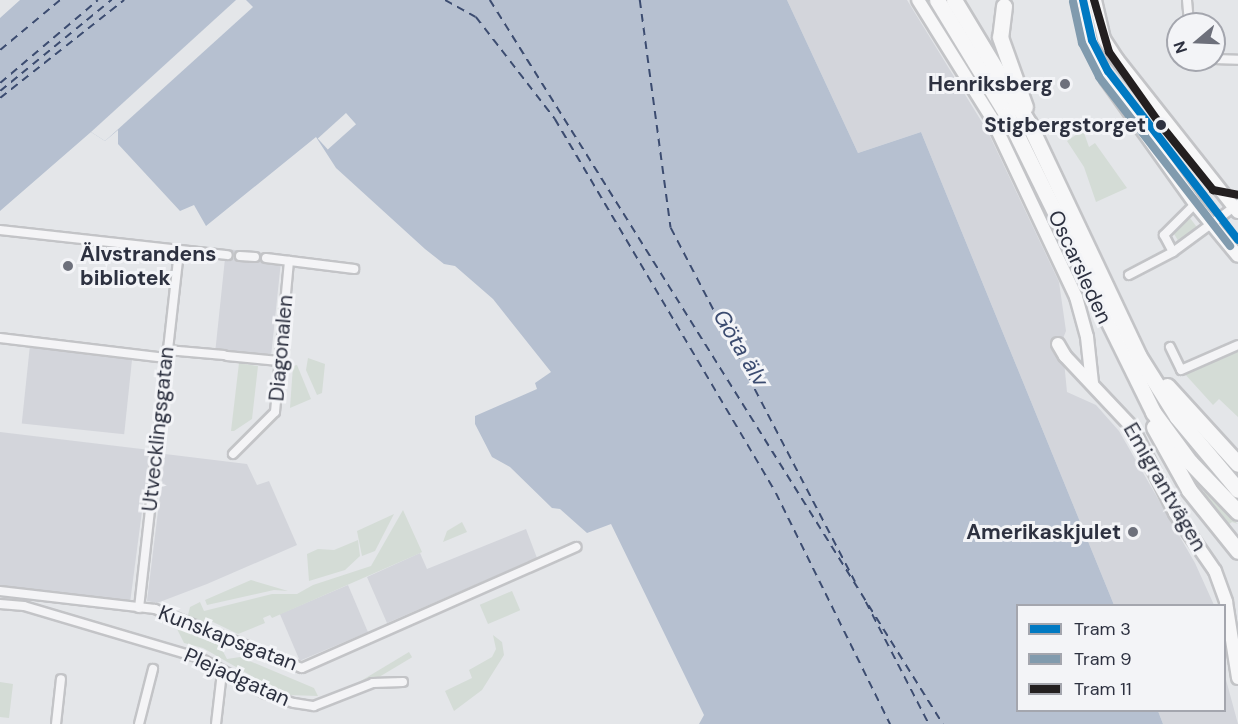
<!DOCTYPE html>
<html>
<head>
<meta charset="utf-8">
<style>
  body { margin:0 }
  #map { position:relative; width:1238px; height:724px; overflow:hidden; background:#e4e6e9; font-family:"DM Sans",sans-serif }
  div>[style] { position:absolute }
  .built>* { inset:0; background:#d3d5db; transform-origin:0 0 }
  .green>* { inset:0; background:#d4dcd6; transform-origin:0 0 }
  .water>* { inset:0; background:#b6c0d0 }
  .pier>* { inset:0; background:#e4e6e9; transform-origin:0 0 }
  .ferry>* { height:1.5px; margin-top:-0.75px; transform-origin:0; background:repeating-linear-gradient(90deg,#3c4c70 0 8px,transparent 0 14px) }
  .roads { filter:drop-shadow(2px 0 #c3c4c7) drop-shadow(-2px 0 #c3c4c7) drop-shadow(0 2px #c3c4c7) drop-shadow(0 -2px #c3c4c7) }
  .street>* { height:8px; margin:-4px; padding:0 4px; transform-origin:4px; border-radius:4px; background:#f4f4f6 }
  .secondary>* { height:12px; margin:-6px; padding:0 6px; transform-origin:6px; border-radius:6px; background:#f7f7f8 }
  .highway>* { height:15px; margin:-7.5px; padding:0 7.5px; transform-origin:7.5px; border-radius:7.5px; background:#f7f7f8 }
  .tram-1>* { height:8px; margin:-4px; padding:0 4px; transform-origin:4px; border-radius:4px; background:#0079c2 }
  .tram-2>* { height:8px; margin:-4px; padding:0 4px; transform-origin:4px; border-radius:4px; background:#819bae }
  .tram-3>* { height:8px; margin:-4px; padding:0 4px; transform-origin:4px; border-radius:4px; background:#231f20 }
  .dots>* { width:16px; height:16px; translate:-50% -50%; box-sizing:border-box; border:3px solid #f3f4f7; border-radius:50% }
  span { translate:-50% -50%; white-space:nowrap; text-align:center; line-height:1.15; -webkit-text-stroke:6px #f3f4f7; paint-order:stroke }
  .poi-label { font-size:21px; color:#2d3140; font-weight:700 }
  .right { translate:-100% -50%; text-align:right }
  .left { translate:0 -50%; text-align:left }
  .stop-label { font-size:21px; color:#2d3140; font-weight:700 }
  .street-label { font-size:21px; color:#2d3140 }
  .water-label { font-size:22px; color:#3c4c70; font-style:italic }
  .legend { position:absolute; left:1016px; top:604px; width:210px; height:108px; box-sizing:border-box; background:#f3f4f7; border:2px solid #a4a6ae; margin:0; padding:8px 10px; list-style:none; font-size:18px; color:#2d3140 }
  .legend li { display:flex; align-items:center; gap:12px; height:30px }
  .legend b { width:30px; border:2px solid #a4a6ae }
  .north { position:absolute; left:1166px; top:12px; width:60px; height:60px; box-sizing:border-box; background:#f3f4f7; border:2px solid #a4a6ae; border-radius:50%; rotate:251deg; font-size:16px; font-weight:700; line-height:24px; text-align:center; color:#2d3140 }
  .north::after { content:''; display:block; margin:auto; width:21px; height:27px; background:#6d707b; clip-path:polygon(50% 0,100% 100%,50% 72%,0 100%) }
</style>
</head>
<body>
<div id="map">
  <div class="built">
    <div style="clip-path:polygon(787px 0,907px 0,988px 132px,1059px 282px,1066px 331px,1062px 341px,1067px 392px,1096px 405px,1119px 431px,1195px 563px,1214px 605px,1114px 605px,921px 132px,858px 153px)"></div>
    <div style="left:226px;top:249px;width:56px;height:103px;rotate:6deg"></div>
    <div style="left:30px;top:345px;width:103px;height:79px;rotate:6deg"></div>
    <div style="clip-path:polygon(0 432px,150px 450px,130px 603px,0 586px)"></div>
    <div style="clip-path:polygon(165px 454px,247px 464px,257px 485px,269px 481px,297px 545px,207px 584px,157px 603px,147px 601px)"></div>
    <div style="clip-path:polygon(526px 529px,537px 558px,387px 623px,367px 577px,420px 553px,427px 569px)"></div>
    <div style="left:348px;top:585px;width:51px;height:74px;rotate:67deg"></div>
    <div style="clip-path:polygon(1225px 676px,1238px 724px,1163px 724px,1158px 711px,1224px 710px)"></div>
  </div>
  <div class="green">
    <div style="clip-path:polygon(1083px 130px,1089px 147px,1095px 143px,1127px 188px,1096px 202px,1084px 167px,1067px 141px)"></div>
    <div style="clip-path:polygon(1190px 218px,1199px 230px,1179px 242px,1174px 234px,1176px 229px)"></div>
    <div style="clip-path:polygon(1238px 352px,1238px 417px,1219px 399px,1213px 405px,1183px 372px)"></div>
    <div style="clip-path:polygon(308px 358px,325px 364px,322px 393px,317px 395px,306px 370px)"></div>
    <div style="clip-path:polygon(239px 363px,258px 366px,252px 419px,234px 431px,231px 431px)"></div>
    <div style="clip-path:polygon(297px 365px,311px 399px,290px 408px,293px 366px)"></div>
    <div style="clip-path:polygon(1205px 491px,1227px 514px,1238px 524px,1232px 522px,1225px 527px,1201px 495px)"></div>
    <div style="clip-path:polygon(403px 510px,422px 552px,418px 554px,272px 618px,270px 615px,263px 618px,265px 623px,238px 634px,213px 622px,187px 619px,190px 607px,200px 602px,204px 611px,272px 594px,297px 594px,313px 585px,371px 566px)"></div>
    <div style="clip-path:polygon(394px 514px,375px 551px,362px 556px,357px 531px)"></div>
    <div style="clip-path:polygon(462px 522px,467px 532px,443px 542px,447px 531px)"></div>
    <div style="clip-path:polygon(358px 540px,360px 556px,345px 570px,309px 581px,307px 554px,318px 549px,334px 550px)"></div>
    <div style="clip-path:polygon(251px 580px,288px 591px,274px 590px,207px 605px,205px 600px)"></div>
    <div style="left:512px;top:591px;width:21px;height:35px;rotate:67deg"></div>
    <div style="clip-path:polygon(176px 627px,220px 646px,227px 659px,240px 657px,314px 688px,318px 696px,288px 695px,276px 690px,203px 648px,184px 643px)"></div>
    <div style="clip-path:polygon(493px 635px,502px 642px,504px 655px,482px 690px,454px 711px,445px 691px,472px 678px,469px 670px,492px 657px,496px 649px)"></div>
    <div style="left:409px;top:652px;width:6px;height:97px;rotate:59deg"></div>
    <div style="clip-path:polygon(0 682px,13px 684px,9px 718px,0 717px)"></div>
  </div>
  <div class="water">
    <div style="clip-path:polygon(20px 0,787px 0,858px 153px,921px 132px,1114px 605px,1018px 606px,1018px 710px,1158px 711px,1163px 724px,699px 724px,704px 715px,611px 524px,587px 533px,560px 509px,552px 508px,510px 467px,492px 457px,475px 424px,475px 416px,537px 389px,535px 383px,551px 372px,493px 299px,455px 266px,444px 264px,425px 249px,336px 168px,316px 137px,206px 226px,194px 205px,180px 211px,118px 144px,118px 130px,105px 141px,91px 132px,0 211px,0 18px)"></div>
  </div>
  <div class="pier">
    <div style="clip-path:polygon(236px 0,246px 0,253px 7px,105px 141px,91px 132px)"></div>
    <div style="left:346px;top:113px;width:15px;height:38px;rotate:48deg"></div>
  </div>
  <div class="ferry">
    <div style="left:445px;top:0;width:35px;rotate:29deg"></div>
    <div style="left:476px;top:17px;width:129px;rotate:52.2deg"></div>
    <div style="left:555px;top:119px;width:434px;rotate:59.4deg"></div>
    <div style="left:776px;top:493px;width:258px;rotate:63.7deg"></div>
    <div style="left:490px;top:0;width:854px;rotate:57.97deg"></div>
    <div style="left:640px;top:0;width:230px;rotate:82.3deg"></div>
    <div style="left:671px;top:228px;width:399px;rotate:62.5deg"></div>
    <div style="left:0;top:50px;width:78px;rotate:-39.8deg"></div>
    <div style="left:0;top:83px;width:128px;rotate:-40.3deg"></div>
    <div style="left:0;top:91px;width:144px;rotate:-39.3deg"></div>
    <div style="left:0;top:98px;width:158px;rotate:-38.3deg"></div>
    <div style="left:866px;top:602px;width:137px;rotate:62.7deg"></div>
  </div>
  <div class="roads">
    <div class="street">
      <div style="left:1187px;top:0;width:24px;rotate:85deg"></div>
      <div style="left:1214px;top:59px;width:24px;rotate:2deg"></div>
      <div style="left:1195px;top:204px;width:44px;rotate:135deg"></div>
      <div style="left:1164px;top:235px;width:19px;rotate:62deg"></div>
      <div style="left:1173px;top:252px;width:81px;rotate:-36.4deg"></div>
      <div style="left:0;top:230px;width:229px;rotate:6.3deg"></div>
      <div style="left:240px;top:256px;width:15px;rotate:4deg"></div>
      <div style="left:266px;top:258px;width:89px;rotate:7.1deg"></div>
      <div style="left:1129px;top:275px;width:50px;rotate:-27.6deg"></div>
      <div style="left:0;top:338px;width:167px;rotate:6.9deg"></div>
      <div style="left:1170px;top:347px;width:25px;rotate:64deg"></div>
      <div style="left:1181px;top:370px;width:62px;rotate:-23.7deg"></div>
      <div style="left:167px;top:350px;width:57px;rotate:5deg"></div>
      <div style="left:227px;top:356px;width:52px;rotate:5.5deg"></div>
      <div style="left:233px;top:454px;width:59px;rotate:-45deg"></div>
      <div style="left:275px;top:412px;width:152px;rotate:-84.7deg"></div>
      <div style="left:0;top:591px;width:156px;rotate:6.6deg"></div>
      <div style="left:155px;top:609px;width:158px;rotate:21.9deg"></div>
      <div style="left:302px;top:668px;width:300px;rotate:-23.8deg"></div>
      <div style="left:0;top:604px;width:24px;rotate:5deg"></div>
      <div style="left:24px;top:606px;width:184px;rotate:16.5deg"></div>
      <div style="left:200px;top:658px;width:75px;rotate:28.6deg"></div>
      <div style="left:266px;top:694px;width:29px;rotate:18deg"></div>
      <div style="left:294px;top:703px;width:20px;rotate:9deg"></div>
      <div style="left:314px;top:706px;width:63px;rotate:-21.3deg"></div>
      <div style="left:373px;top:683px;width:30px;rotate:-2deg"></div>
      <div style="left:139px;top:608px;width:359px;rotate:-83.6deg"></div>
      <div style="left:56px;top:724px;width:45px;rotate:-83.7deg"></div>
      <div style="left:139px;top:724px;width:57px;rotate:-75.7deg"></div>
      <div style="left:216px;top:724px;width:52px;rotate:-83.4deg"></div>
    </div>
    <div class="secondary">
      <div style="left:918px;top:0;width:138px;rotate:58deg"></div>
      <div style="left:991px;top:117px;width:199px;rotate:64.7deg"></div>
      <div style="left:1076px;top:297px;width:41px;rotate:74.6deg"></div>
      <div style="left:1087px;top:337px;width:46px;rotate:83.8deg"></div>
      <div style="left:1083px;top:0;width:42px;rotate:79deg"></div>
      <div style="left:1091px;top:41px;width:41px;rotate:68.5deg"></div>
      <div style="left:1106px;top:79px;width:153px;rotate:54.5deg"></div>
      <div style="left:1195px;top:204px;width:67px;rotate:50.4deg"></div>
      <div style="left:1095px;top:0;width:40px;rotate:77deg"></div>
      <div style="left:1104px;top:39px;width:24px;rotate:57deg"></div>
      <div style="left:1117px;top:59px;width:195px;rotate:51.7deg"></div>
      <div style="left:1058px;top:344px;width:14px;rotate:60deg"></div>
      <div style="left:1065px;top:356px;width:98px;rotate:46.7deg"></div>
      <div style="left:1132px;top:427px;width:96px;rotate:63.4deg"></div>
      <div style="left:1175px;top:513px;width:70px;rotate:55.4deg"></div>
      <div style="left:1215px;top:571px;width:33px;rotate:70deg"></div>
      <div style="left:1226px;top:602px;width:77px;rotate:81deg"></div>
    </div>
    <div class="highway">
      <div style="left:937px;top:0;width:135px;rotate:58.7deg"></div>
      <div style="left:1007px;top:115px;width:331px;rotate:63.8deg"></div>
      <div style="left:1153px;top:412px;width:62px;rotate:53.5deg"></div>
      <div style="left:1190px;top:462px;width:69px;rotate:46.2deg"></div>
      <div style="left:954px;top:0;width:145px;rotate:58.8deg"></div>
      <div style="left:1029px;top:124px;width:255px;rotate:64.7deg"></div>
      <div style="left:1138px;top:355px;width:73px;rotate:57.8deg"></div>
      <div style="left:1177px;top:417px;width:95px;rotate:50.1deg"></div>
      <div style="left:1004px;top:6px;width:31px;rotate:97deg"></div>
      <div style="left:1000px;top:37px;width:74px;rotate:70.3deg"></div>
      <div style="left:1167px;top:386px;width:105px;rotate:47.7deg"></div>
      <div style="left:1154px;top:427px;width:72px;rotate:60.9deg"></div>
      <div style="left:1189px;top:490px;width:78px;rotate:51.2deg"></div>
    </div>
  </div>
  <div class="tram-1">
    <div style="left:1083px;top:0;width:41px;rotate:77.3deg"></div>
    <div style="left:1092px;top:40px;width:35px;rotate:63deg"></div>
    <div style="left:1108px;top:71px;width:213px;rotate:52.4deg"></div>
  </div>
  <div class="tram-2">
    <div style="left:1073px;top:2px;width:42px;rotate:77.6deg"></div>
    <div style="left:1082px;top:43px;width:38px;rotate:63deg"></div>
    <div style="left:1099px;top:77px;width:214px;rotate:52.2deg"></div>
  </div>
  <div class="tram-3">
    <div style="left:1094px;top:0;width:54px;rotate:73.9deg"></div>
    <div style="left:1109px;top:52px;width:88px;rotate:54.7deg"></div>
    <div style="left:1160px;top:124px;width:85px;rotate:51.2deg"></div>
    <div style="left:1213px;top:190px;width:25px;rotate:11deg"></div>
  </div>
  <div class="dots">
    <div style="left:1065px;top:84px;background:#6d707b"></div>
    <div style="left:1161px;top:125px;background:#2d3140"></div>
    <div style="left:68px;top:266px;background:#6d707b"></div>
    <div style="left:1133px;top:532px;background:#6d707b"></div>
  </div>
  <div class="poi-label">
    <span class="right" style="left:1053px;top:84px">Henriksberg</span>
    <span class="left" style="left:80px;top:266px">Älvstrandens<br>bibliotek</span>
    <span class="right" style="left:1121px;top:532px">Amerikaskjulet</span>
  </div>
  <div class="stop-label">
    <span class="right" style="left:1146px;top:125px">Stigbergstorget</span>
  </div>
  <div class="street-label">
    <span style="left:1080px;top:267px;rotate:65deg">Oscarsleden</span>
    <span style="left:281px;top:348px;rotate:-85deg">Diagonalen</span>
    <span style="left:158px;top:429px;rotate:-84deg">Utvecklingsgatan</span>
    <span style="left:1165px;top:487px;rotate:60deg">Emigrantvägen</span>
    <span style="left:228px;top:638px;rotate:21deg">Kunskapsgatan</span>
    <span style="left:237px;top:677px;rotate:24deg">Plejadgatan</span>
  </div>
  <div class="water-label">
    <span style="left:741px;top:348px;rotate:59deg">Göta älv</span>
  </div>
  <ul class="legend">
  <li><b style="height:8px;background:#0079c2"></b>Tram 3</li>
  <li><b style="height:8px;background:#819bae"></b>Tram 9</li>
  <li><b style="height:8px;background:#231f20"></b>Tram 11</li>
  </ul>
  <div class="north">N</div>
</div>
</body>
</html>
